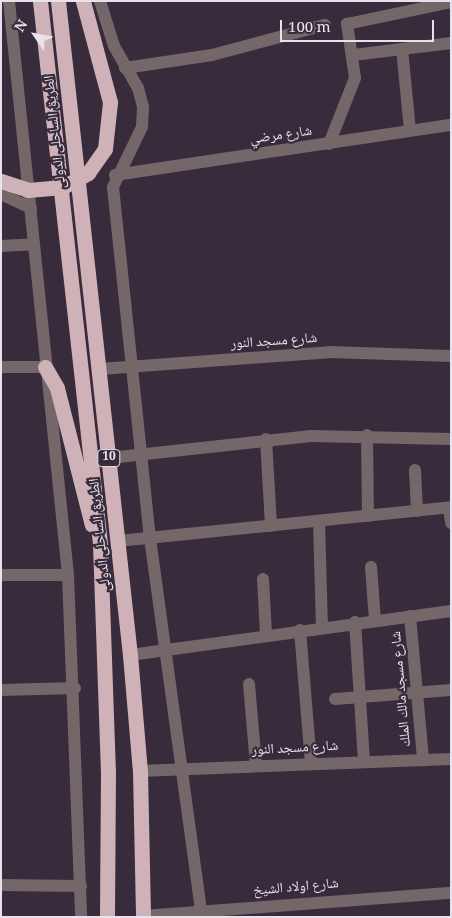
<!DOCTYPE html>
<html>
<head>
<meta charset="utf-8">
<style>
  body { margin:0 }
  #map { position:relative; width:452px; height:918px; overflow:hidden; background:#372b3c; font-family:Georgia,"Noto Naskh Arabic",serif }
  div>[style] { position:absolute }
  .minor>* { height:12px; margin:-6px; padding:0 6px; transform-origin:6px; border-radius:6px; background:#736769 }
  .highway>* { height:15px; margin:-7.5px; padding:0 7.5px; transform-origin:7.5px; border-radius:7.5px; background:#cfb2b7 }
  .highway-bridge>* { height:15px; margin:-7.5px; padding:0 7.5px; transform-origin:7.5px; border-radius:7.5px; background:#cfb2b7 }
  span { translate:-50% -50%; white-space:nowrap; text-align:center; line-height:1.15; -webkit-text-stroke:4.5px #372b3c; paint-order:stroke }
  .shield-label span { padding:1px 4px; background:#372b3c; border:1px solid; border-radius:4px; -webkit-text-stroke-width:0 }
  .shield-label { font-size:12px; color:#e9e2ed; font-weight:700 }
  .street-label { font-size:14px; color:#e9e2ed }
  .frame { position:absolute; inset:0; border:2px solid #e9e2ed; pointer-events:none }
  .north { position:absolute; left:10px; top:10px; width:50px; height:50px; -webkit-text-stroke:4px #372b3c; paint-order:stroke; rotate:303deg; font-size:14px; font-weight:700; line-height:20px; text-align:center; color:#e9e2ed }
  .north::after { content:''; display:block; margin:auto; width:18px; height:22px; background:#e9e2ed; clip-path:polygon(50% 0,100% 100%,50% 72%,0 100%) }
  .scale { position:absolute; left:280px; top:20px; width:154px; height:22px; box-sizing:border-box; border:2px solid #e9e2ed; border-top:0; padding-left:6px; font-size:15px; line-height:18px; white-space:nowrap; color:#e9e2ed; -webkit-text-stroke:4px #372b3c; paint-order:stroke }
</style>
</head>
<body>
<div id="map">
  <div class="minor">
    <div style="left:9px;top:1px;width:577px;rotate:84.13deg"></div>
    <div style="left:68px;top:575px;width:342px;rotate:87.8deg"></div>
    <div style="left:100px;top:1px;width:47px;rotate:72.7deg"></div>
    <div style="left:114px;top:46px;width:48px;rotate:60.3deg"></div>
    <div style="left:138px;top:88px;width:20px;rotate:75deg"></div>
    <div style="left:143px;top:107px;width:20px;rotate:93deg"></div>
    <div style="left:142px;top:127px;width:67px;rotate:115.8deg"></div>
    <div style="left:113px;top:187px;width:353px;rotate:84deg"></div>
    <div style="left:150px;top:538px;width:376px;rotate:82.2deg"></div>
    <div style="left:402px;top:49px;width:82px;rotate:84.4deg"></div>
    <div style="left:353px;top:55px;width:99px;rotate:-7deg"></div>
    <div style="left:125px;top:68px;width:88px;rotate:-8.5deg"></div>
    <div style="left:212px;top:55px;width:117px;rotate:-14.9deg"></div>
    <div style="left:329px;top:144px;width:71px;rotate:-68.5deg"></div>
    <div style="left:355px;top:78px;width:55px;rotate:-98.4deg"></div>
    <div style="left:347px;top:24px;width:106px;rotate:-11.9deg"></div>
    <div style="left:115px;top:175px;width:340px;rotate:-8.5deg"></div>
    <div style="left:1px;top:194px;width:33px;rotate:25deg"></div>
    <div style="left:1px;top:246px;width:33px;rotate:-3deg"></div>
    <div style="left:1px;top:367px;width:44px"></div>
    <div style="left:100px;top:369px;width:230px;rotate:-4.2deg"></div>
    <div style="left:329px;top:352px;width:122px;rotate:1.9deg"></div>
    <div style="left:367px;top:435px;width:81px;rotate:89.3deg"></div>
    <div style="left:266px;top:439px;width:87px;rotate:86.7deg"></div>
    <div style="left:109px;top:458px;width:203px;rotate:-6.2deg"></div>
    <div style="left:311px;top:436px;width:140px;rotate:1.2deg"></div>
    <div style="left:415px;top:470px;width:41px;rotate:87.2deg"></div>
    <div style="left:449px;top:508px;width:15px;rotate:82deg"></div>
    <div style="left:319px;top:521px;width:106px;rotate:88.4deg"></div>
    <div style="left:118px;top:541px;width:335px;rotate:-5.8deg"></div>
    <div style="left:371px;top:567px;width:53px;rotate:85.7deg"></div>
    <div style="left:1px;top:575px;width:67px"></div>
    <div style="left:263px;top:579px;width:56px;rotate:86.9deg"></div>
    <div style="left:410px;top:616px;width:145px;rotate:84.8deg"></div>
    <div style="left:355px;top:622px;width:139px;rotate:86.3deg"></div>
    <div style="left:300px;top:630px;width:133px;rotate:85.3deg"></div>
    <div style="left:130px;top:655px;width:324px;rotate:-7.8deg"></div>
    <div style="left:249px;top:684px;width:82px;rotate:85.1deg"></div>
    <div style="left:1px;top:690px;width:74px;rotate:-1.5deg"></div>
    <div style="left:335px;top:699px;width:116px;rotate:-4.4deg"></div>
    <div style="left:140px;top:771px;width:311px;rotate:-2.2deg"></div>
    <div style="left:1px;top:885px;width:80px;rotate:0.7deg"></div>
    <div style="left:143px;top:916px;width:309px;rotate:-4.3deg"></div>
  </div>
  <div class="highway">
    <div style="left:40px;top:1px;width:546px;rotate:83.69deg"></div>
    <div style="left:100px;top:544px;width:227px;rotate:88deg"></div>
    <div style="left:108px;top:771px;width:146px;rotate:90.4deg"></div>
    <div style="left:58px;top:1px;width:658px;rotate:83.72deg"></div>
    <div style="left:130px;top:655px;width:116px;rotate:85.1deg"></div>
    <div style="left:140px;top:771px;width:146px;rotate:88.8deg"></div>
    <div style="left:45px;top:367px;width:24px;rotate:60deg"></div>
    <div style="left:57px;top:388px;width:141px;rotate:75.7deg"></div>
  </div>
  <div class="highway-bridge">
    <div style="left:1px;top:181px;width:28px;rotate:18deg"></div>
    <div style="left:28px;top:190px;width:35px;rotate:-5deg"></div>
    <div style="left:63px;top:187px;width:29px;rotate:-29deg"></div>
    <div style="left:88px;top:173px;width:29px;rotate:-55deg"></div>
    <div style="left:105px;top:149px;width:47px;rotate:-83.9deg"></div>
    <div style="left:110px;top:102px;width:105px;rotate:-105deg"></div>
  </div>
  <div class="shield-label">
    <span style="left:109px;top:458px">10</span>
  </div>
  <div class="street-label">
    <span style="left:56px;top:132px;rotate:-96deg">الطريق الساحلى الدولى</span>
    <span style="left:281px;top:136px;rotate:-8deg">شارع مرضي</span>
    <span style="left:274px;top:342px;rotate:-4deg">شارع مسجد النور</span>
    <span style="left:101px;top:535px;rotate:-96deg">الطريق الساحلى الدولى</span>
    <span style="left:402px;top:689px;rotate:-95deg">شارع مسجد مالك الملك</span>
    <span style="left:295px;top:749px;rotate:-3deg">شارع مسجد النور</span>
    <span style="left:296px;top:888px;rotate:-5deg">شارع اولاد الشيخ</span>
  </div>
  <div class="frame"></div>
  <div class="north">N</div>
  <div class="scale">100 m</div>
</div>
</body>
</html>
